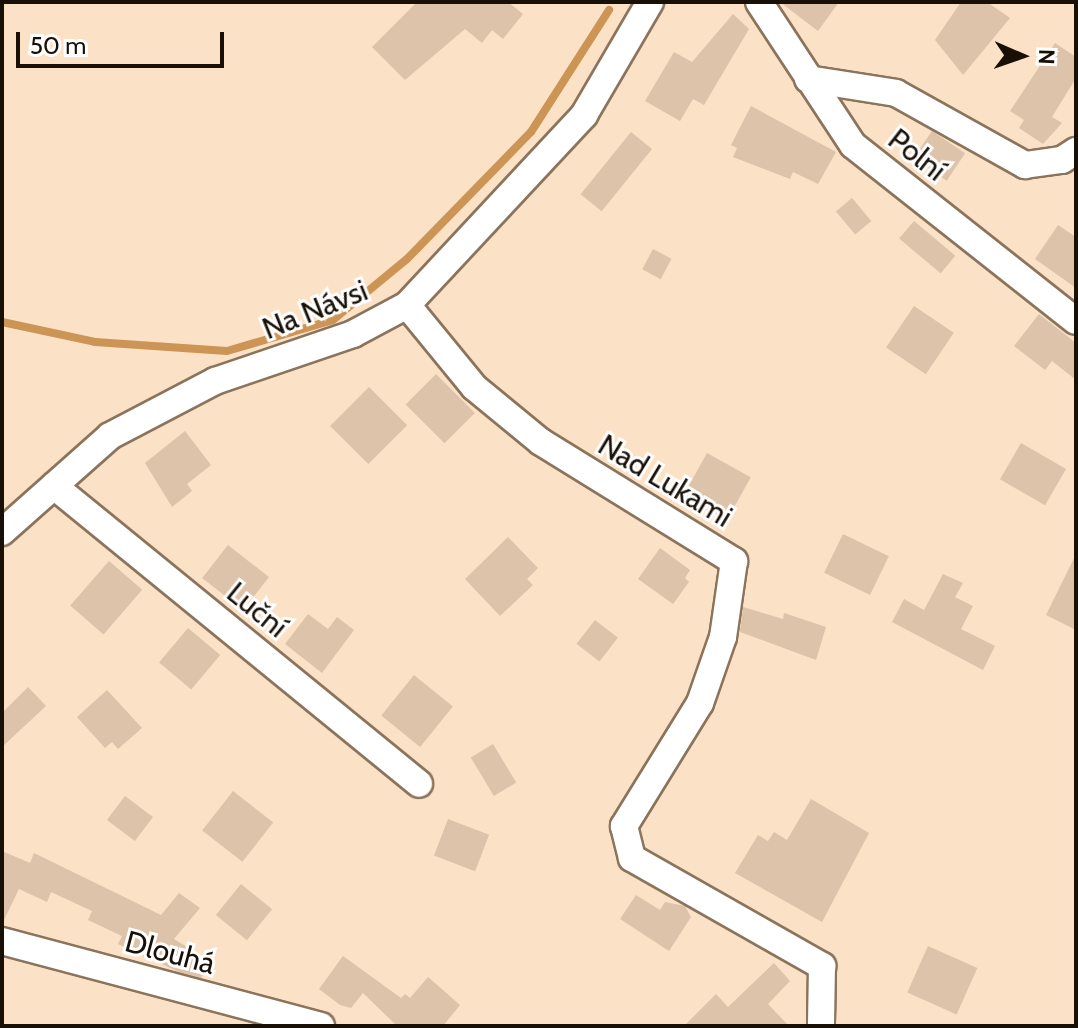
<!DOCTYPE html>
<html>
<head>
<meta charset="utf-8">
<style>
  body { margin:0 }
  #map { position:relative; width:1078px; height:1028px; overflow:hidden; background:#fbe1c6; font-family:Cabin,sans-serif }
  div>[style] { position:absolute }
  .stream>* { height:8px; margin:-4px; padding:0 4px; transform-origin:4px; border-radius:4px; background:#cc9455 }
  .building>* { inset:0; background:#dcc3a9; transform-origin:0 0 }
  .roads { filter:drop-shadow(2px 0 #8b745c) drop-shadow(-2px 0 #8b745c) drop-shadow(0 2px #8b745c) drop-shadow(0 -2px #8b745c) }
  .minor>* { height:26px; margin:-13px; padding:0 13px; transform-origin:13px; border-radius:13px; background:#fff }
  span { translate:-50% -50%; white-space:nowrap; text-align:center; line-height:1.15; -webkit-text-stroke:6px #fff; paint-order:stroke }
  .street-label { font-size:30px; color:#181007 }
  .frame { position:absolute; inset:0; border:4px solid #181007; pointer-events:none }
  .north { position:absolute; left:982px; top:16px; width:80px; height:80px; -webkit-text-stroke:6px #fff; paint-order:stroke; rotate:92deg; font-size:22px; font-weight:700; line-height:32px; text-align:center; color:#181007 }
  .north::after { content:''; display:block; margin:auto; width:28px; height:36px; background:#181007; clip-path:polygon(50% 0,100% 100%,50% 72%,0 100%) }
  .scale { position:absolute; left:16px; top:32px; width:208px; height:36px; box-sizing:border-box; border:4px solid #181007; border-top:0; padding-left:10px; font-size:24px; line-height:28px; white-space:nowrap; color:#181007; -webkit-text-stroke:6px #fff; paint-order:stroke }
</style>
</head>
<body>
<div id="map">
  <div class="stream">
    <div style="left:2px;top:322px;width:95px;rotate:12.1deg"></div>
    <div style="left:95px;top:342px;width:132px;rotate:3.9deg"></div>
    <div style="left:227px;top:351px;width:110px;rotate:-16.3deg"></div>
    <div style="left:333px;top:320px;width:96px;rotate:-39.5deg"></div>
    <div style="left:407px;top:259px;width:177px;rotate:-45.7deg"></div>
    <div style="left:531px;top:132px;width:145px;rotate:-57.4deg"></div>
  </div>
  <div class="building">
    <div style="clip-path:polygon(417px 2px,508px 2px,523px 14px,503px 39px,492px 30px,482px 43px,465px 29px,405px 80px,372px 47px)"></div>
    <div style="clip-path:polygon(780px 2px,839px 2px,818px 31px)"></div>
    <div style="clip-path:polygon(961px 2px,987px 2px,1010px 18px,963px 75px,935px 40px)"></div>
    <div style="clip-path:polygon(733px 14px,749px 29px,704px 105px,693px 99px,680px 121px,645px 101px,674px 52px,692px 62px)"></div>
    <div style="clip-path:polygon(1055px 43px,1076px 57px,1076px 78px,1052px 117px,1062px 123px,1043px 144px,1019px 128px,1024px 120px,1010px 111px)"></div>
    <div style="clip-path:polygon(751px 106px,836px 152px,818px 184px,793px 172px,790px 179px,733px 157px,737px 148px,731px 145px)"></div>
    <div style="left:932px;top:131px;width:40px;height:33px;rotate:34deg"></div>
    <div style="left:631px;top:132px;width:27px;height:80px;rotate:39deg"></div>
    <div style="left:852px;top:198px;width:30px;height:21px;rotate:50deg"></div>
    <div style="left:914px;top:221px;width:54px;height:23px;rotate:40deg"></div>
    <div style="clip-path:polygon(1058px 225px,1076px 237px,1076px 288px,1035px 259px)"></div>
    <div style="left:653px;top:249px;width:21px;height:23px;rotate:28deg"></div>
    <div style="left:914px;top:306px;width:48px;height:50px;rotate:34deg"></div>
    <div style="clip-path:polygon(1039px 314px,1076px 343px,1076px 380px,1052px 361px,1045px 370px,1014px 346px)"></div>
    <div style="left:436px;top:374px;width:55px;height:43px;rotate:45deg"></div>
    <div style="left:369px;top:387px;width:54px;height:55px;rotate:45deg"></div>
    <div style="clip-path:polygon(185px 431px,211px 465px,187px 484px,192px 491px,172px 507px,145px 463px)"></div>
    <div style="left:1021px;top:443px;width:52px;height:42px;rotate:30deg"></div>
    <div style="left:707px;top:453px;width:50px;height:50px;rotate:29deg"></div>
    <div style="left:843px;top:534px;width:51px;height:43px;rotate:26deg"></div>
    <div style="clip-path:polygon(508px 537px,538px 568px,527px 579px,533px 585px,500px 616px,465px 579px)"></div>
    <div style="left:228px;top:545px;width:52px;height:42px;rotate:38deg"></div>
    <div style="clip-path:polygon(660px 548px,690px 570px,685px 578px,689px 582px,673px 604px,638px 579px)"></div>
    <div style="clip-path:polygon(1076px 554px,1076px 630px,1046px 615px)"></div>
    <div style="left:109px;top:561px;width:44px;height:59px;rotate:41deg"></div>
    <div style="clip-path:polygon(943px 574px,963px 583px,955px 597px,973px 606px,961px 629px,995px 646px,983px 670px,892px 622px,904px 599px,924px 610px)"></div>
    <div style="clip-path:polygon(743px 607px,783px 619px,784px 613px,826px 627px,816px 660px,740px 632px)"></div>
    <div style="clip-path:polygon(308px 614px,328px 629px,337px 617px,354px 630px,322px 673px,285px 644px)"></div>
    <div style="left:595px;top:620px;width:29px;height:30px;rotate:38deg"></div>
    <div style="left:188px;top:628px;width:42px;height:45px;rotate:40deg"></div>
    <div style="left:414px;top:675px;width:50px;height:52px;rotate:39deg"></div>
    <div style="clip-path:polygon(28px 687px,46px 706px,2px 747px,2px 713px)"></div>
    <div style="clip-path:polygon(107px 690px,142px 728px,118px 749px,112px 742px,105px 748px,77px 717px)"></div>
    <div style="left:493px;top:744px;width:45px;height:26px;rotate:59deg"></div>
    <div style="left:233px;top:791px;width:51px;height:50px;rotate:38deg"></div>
    <div style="left:125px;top:796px;width:35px;height:30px;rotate:37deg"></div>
    <div style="clip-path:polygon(811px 799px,869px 833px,822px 922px,735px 873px,758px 835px,768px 841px,774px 832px,787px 840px)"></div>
    <div style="left:448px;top:819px;width:44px;height:39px;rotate:21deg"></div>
    <div style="clip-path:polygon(2px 851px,30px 863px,34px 853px,161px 915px,179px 893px,200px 908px,174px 939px,211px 962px,201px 978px,179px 972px,118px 944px,122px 936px,88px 920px,92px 911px,51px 892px,47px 902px,19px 889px,2px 924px)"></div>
    <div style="left:241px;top:884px;width:40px;height:40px;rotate:39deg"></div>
    <div style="clip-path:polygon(636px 895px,660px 910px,665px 902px,685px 906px,691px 917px,669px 951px,620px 919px)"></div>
    <div style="left:928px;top:946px;width:54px;height:51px;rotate:24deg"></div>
    <div style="clip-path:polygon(343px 956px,401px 998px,405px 994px,410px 998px,428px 977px,460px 1005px,443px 1026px,397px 1026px,363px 993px,351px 1008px,340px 1005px,319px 989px)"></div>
    <div style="clip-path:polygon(774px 963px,790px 981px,768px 1004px,789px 1026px,684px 1026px,716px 994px,728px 1007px)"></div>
  </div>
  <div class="roads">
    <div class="minor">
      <div style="left:759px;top:2px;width:171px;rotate:56.7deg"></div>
      <div style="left:853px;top:145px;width:284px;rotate:38.3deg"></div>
      <div style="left:808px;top:79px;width:89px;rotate:9deg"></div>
      <div style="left:896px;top:93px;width:148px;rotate:29.2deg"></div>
      <div style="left:1025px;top:165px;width:37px;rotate:-8deg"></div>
      <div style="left:1062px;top:160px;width:17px;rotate:-33deg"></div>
      <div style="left:407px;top:305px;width:106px;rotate:50.7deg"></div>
      <div style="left:474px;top:387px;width:87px;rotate:39.4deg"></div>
      <div style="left:541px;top:442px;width:227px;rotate:31.7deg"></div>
      <div style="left:734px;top:561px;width:77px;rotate:98.2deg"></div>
      <div style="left:723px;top:637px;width:70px;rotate:109.2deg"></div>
      <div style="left:700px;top:703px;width:145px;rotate:121.7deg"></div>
      <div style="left:624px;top:826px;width:33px;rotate:76deg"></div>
      <div style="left:632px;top:858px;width:219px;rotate:29.6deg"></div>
      <div style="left:822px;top:966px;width:60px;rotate:91deg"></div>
      <div style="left:54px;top:486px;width:471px;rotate:39.2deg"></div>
      <div style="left:2px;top:532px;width:144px;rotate:-41.6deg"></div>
      <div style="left:110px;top:436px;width:119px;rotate:-27.6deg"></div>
      <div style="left:215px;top:381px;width:146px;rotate:-18.8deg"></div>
      <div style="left:353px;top:334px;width:61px;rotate:-28.2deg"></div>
      <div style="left:407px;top:305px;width:260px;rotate:-47deg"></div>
      <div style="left:584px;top:115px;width:131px;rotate:-59.7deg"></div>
      <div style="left:2px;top:941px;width:330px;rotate:14.9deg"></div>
    </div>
  </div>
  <div class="street-label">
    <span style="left:917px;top:155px;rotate:38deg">Polní</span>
    <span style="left:315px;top:310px;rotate:-22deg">Na Návsi</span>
    <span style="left:665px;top:481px;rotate:31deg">Nad Lukami</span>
    <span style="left:257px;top:610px;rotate:39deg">Luční</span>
    <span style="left:170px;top:953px;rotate:15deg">Dlouhá</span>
  </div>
  <div class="frame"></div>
  <div class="north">N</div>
  <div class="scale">50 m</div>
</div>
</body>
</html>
